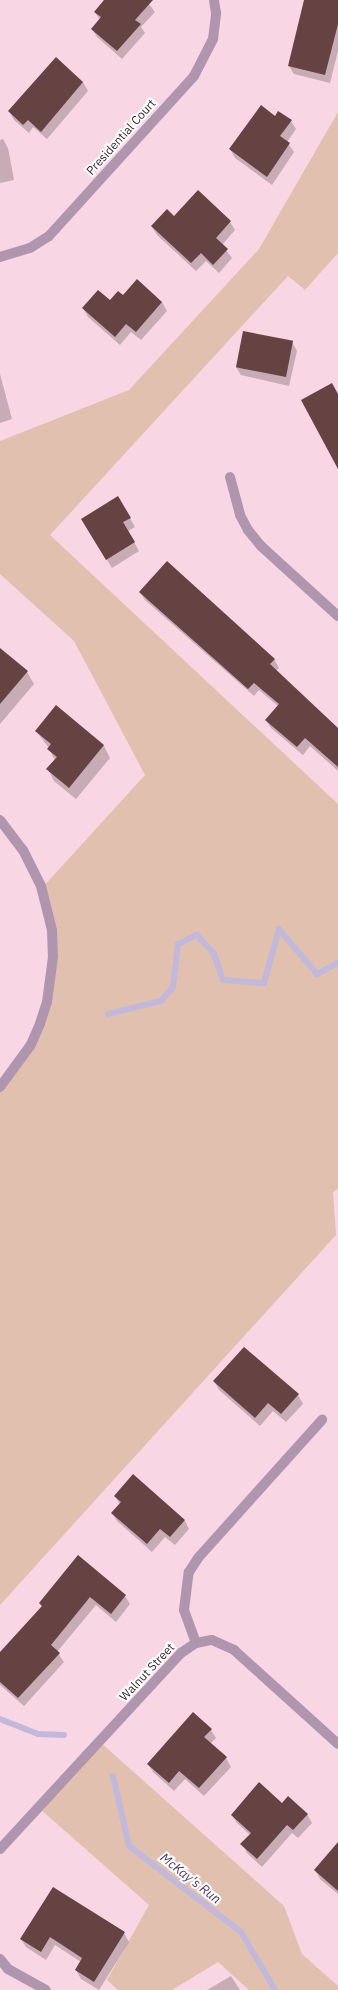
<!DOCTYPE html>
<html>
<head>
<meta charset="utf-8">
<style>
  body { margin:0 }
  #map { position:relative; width:338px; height:1990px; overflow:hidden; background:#f9d6e3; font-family:"IBM Plex Sans",sans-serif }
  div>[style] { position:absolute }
  .green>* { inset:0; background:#e2c0af }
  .shadow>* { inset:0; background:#0003 }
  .stream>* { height:6px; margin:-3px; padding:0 3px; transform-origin:3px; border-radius:3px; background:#c2b8d9 }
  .building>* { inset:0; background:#654342; transform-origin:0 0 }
  .street>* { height:10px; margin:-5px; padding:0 5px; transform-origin:5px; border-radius:5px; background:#b095af }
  span { translate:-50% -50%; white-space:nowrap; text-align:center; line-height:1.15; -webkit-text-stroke:4px #fff; paint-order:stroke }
  .street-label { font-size:12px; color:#36292d }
  .water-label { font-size:13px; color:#4b3b68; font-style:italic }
</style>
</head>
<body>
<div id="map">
  <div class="green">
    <div style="clip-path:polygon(338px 112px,338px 253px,305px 290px,288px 276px,50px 535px,338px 804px,338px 1189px,333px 1192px,336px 1235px,0 1605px,0 1087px,40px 1024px,53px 957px,42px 888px,145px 775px,74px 641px,0 574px,0 441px,129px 390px,259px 249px)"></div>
    <div style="clip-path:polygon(100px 1742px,284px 1906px,302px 1954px,338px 1986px,338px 1990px,249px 1990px,218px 1962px,172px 1990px,118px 1990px,107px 1980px,149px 1905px,39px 1808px)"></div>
  </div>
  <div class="shadow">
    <div style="clip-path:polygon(105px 0,146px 0,155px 12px,141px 27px,145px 33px,122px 59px,97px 37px,92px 29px,100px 20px,95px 12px)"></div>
    <div style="clip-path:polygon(305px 0,338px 2px,338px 51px,330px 83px,294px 74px,289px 66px)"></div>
    <div style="clip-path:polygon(83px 82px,88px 91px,47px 139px,33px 127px,29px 133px,14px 120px,9px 111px)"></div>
    <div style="clip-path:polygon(275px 117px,291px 121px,296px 129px,287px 142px,294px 152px,272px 185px,235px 158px,230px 149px)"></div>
    <div style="clip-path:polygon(3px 139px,8px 148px,14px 180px,0 183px,0 140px)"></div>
    <div style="clip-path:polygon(174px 218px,230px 222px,235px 230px,222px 245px,232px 258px,219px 273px,206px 261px,196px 271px,157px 235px,152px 227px)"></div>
    <div style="clip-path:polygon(123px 297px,162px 302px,167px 311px,141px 340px,131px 332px,120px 345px,88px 317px,83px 308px)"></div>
    <div style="clip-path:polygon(292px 342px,297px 351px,289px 386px,241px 375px,236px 367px)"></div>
    <div style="clip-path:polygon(0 374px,12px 419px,0 423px)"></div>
    <div style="clip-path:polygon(118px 498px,135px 527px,128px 531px,139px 551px,112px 568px,87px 528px)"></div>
    <div style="clip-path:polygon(140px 592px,274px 659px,279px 668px,276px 671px,338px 729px,338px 771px,310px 746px,303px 755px,271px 728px,266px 720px,278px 706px,259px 690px,254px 696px,145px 600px)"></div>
    <div style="clip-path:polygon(0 659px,27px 672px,34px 684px,0 724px)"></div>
    <div style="clip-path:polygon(56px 707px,104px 746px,110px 758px,76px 799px,54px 781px,48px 769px,55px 761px,49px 748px,36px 731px)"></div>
    <div style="clip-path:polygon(244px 1349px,298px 1395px,303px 1404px,286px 1422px,273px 1411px,260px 1426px,219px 1390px,214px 1381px)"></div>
    <div style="clip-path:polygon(133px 1475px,185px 1521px,189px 1529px,175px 1545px,165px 1537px,152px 1552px,117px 1521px,112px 1513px,120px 1505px,115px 1496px)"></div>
    <div style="clip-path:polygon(78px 1557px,125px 1596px,130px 1604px,116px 1622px,96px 1605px,57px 1652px,64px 1662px,24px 1706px,0 1685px,0 1653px,42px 1607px,40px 1603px)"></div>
    <div style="clip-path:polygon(211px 1730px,216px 1738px,210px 1744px,226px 1758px,231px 1767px,204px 1796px,185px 1779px,174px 1791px,153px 1772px,148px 1764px)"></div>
    <div style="clip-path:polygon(283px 1804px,307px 1814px,312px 1823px,298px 1838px,292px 1833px,262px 1867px,247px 1853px,242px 1844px,250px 1835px,237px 1823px,232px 1815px)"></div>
    <div style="clip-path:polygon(338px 1846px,338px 1894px,320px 1879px,315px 1870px)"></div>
    <div style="clip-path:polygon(53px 1888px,124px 1933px,129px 1942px,99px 1990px,81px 1979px,76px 1970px,81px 1962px,55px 1945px,46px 1960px,26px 1947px,21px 1939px)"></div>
    <div style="clip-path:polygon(231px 1976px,240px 1990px,207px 1990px)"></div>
  </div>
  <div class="stream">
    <div style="left:108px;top:1014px;width:55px;rotate:-13.8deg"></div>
    <div style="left:161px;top:1001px;width:18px;rotate:-49deg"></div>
    <div style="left:173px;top:987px;width:43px;rotate:-83.4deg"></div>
    <div style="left:178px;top:944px;width:21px;rotate:-25deg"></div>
    <div style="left:197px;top:935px;width:25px;rotate:48deg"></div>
    <div style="left:214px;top:954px;width:28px;rotate:71deg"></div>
    <div style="left:223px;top:980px;width:41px;rotate:4.2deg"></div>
    <div style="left:264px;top:983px;width:56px;rotate:-74.5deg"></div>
    <div style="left:279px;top:929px;width:59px;rotate:49.8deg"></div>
    <div style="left:317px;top:974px;width:24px;rotate:-28deg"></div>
    <div style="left:0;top:1719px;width:41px;rotate:21.5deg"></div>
    <div style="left:38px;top:1734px;width:26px;rotate:2deg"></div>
    <div style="left:113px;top:1776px;width:72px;rotate:77.1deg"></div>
    <div style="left:129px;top:1846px;width:141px;rotate:37.5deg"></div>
    <div style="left:241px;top:1932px;width:67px;rotate:59.6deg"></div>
  </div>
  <div class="building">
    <div style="clip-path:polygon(104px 0,153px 0,135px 20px,141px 24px,117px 51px,91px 29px,101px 17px,94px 12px)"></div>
    <div style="clip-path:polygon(304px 0,338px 0,338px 24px,325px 75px,288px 66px)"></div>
    <div style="clip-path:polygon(56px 57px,83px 82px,41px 132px,28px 120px,23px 125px,8px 111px)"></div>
    <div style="clip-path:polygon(261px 105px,275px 116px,278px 111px,292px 120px,280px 136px,290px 143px,267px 177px,229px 149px)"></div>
    <div style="clip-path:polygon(198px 190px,231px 221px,216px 238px,228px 249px,213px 265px,201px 253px,191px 263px,151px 226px,167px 209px,174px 216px)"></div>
    <div style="clip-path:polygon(137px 279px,162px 302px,136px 332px,126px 324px,115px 337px,82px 308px,98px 290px,110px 300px,118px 291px,123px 295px)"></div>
    <div style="left:243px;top:331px;width:51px;height:37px;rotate:11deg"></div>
    <div style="clip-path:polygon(332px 383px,338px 394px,338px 469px,301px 400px)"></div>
    <div style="clip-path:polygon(118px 496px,131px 518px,123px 522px,135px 542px,106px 560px,81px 519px)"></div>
    <div style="clip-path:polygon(167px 561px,275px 659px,270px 664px,338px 728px,338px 767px,305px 738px,297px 747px,265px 720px,279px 704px,254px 683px,248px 689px,139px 592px)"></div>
    <div style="clip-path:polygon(0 648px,28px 671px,0 704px)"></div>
    <div style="clip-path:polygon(56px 705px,104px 745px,69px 788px,46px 769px,57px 757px,47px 749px,51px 744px,35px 731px)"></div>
    <div style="clip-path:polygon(244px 1347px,299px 1394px,281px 1414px,268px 1403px,255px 1418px,213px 1381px)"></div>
    <div style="clip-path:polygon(133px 1474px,185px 1520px,170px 1537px,160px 1529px,147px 1544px,111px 1513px,121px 1502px,114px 1496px)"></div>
    <div style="clip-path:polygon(78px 1555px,126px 1595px,111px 1614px,90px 1597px,51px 1645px,60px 1653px,18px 1698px,0 1682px,0 1652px,42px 1606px,39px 1603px)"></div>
    <div style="clip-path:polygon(193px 1712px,212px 1729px,204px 1737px,227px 1757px,199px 1788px,179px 1771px,169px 1783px,147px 1764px)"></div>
    <div style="clip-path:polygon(259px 1782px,282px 1803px,288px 1796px,308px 1814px,293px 1830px,287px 1825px,257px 1859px,240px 1844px,251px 1833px,231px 1815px)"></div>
    <div style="clip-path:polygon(338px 1842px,338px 1891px,314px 1870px)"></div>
    <div style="clip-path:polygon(53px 1887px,125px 1932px,94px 1982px,75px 1970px,82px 1958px,50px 1937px,41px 1952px,20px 1939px)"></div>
  </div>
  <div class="street">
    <div style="left:0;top:257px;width:31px;rotate:-17deg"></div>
    <div style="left:30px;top:248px;width:22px;rotate:-32deg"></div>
    <div style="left:49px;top:236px;width:216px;rotate:-47.8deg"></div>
    <div style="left:194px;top:76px;width:42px;rotate:-62.8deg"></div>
    <div style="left:213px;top:39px;width:26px;rotate:-83deg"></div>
    <div style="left:216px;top:13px;width:13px;rotate:-99deg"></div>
    <div style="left:230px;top:477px;width:39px;rotate:75deg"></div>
    <div style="left:240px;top:515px;width:17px;rotate:62deg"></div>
    <div style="left:248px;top:530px;width:21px;rotate:51deg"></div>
    <div style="left:261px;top:546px;width:104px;rotate:42.3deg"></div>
    <div style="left:0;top:820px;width:38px;rotate:53deg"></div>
    <div style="left:23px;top:850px;width:40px;rotate:63.4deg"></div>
    <div style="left:41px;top:886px;width:45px;rotate:76deg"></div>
    <div style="left:52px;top:930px;width:27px;rotate:88deg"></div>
    <div style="left:53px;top:957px;width:45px;rotate:97.6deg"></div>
    <div style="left:47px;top:1002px;width:23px;rotate:108deg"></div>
    <div style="left:40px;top:1024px;width:24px;rotate:114deg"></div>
    <div style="left:30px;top:1046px;width:51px;rotate:126.2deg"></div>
    <div style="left:196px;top:1643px;width:35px;rotate:-110deg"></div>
    <div style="left:184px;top:1610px;width:38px;rotate:-83deg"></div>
    <div style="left:189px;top:1572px;width:17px;rotate:-57deg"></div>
    <div style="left:198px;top:1558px;width:186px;rotate:-48.1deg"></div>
    <div style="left:0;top:1849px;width:267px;rotate:-47.3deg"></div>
    <div style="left:181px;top:1653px;width:18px;rotate:-34deg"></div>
    <div style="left:196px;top:1643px;width:16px;rotate:-11deg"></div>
    <div style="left:212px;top:1640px;width:24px;rotate:24deg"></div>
    <div style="left:234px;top:1650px;width:140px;rotate:42.1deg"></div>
    <div style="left:0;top:1959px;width:13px;rotate:51deg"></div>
    <div style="left:8px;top:1969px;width:43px;rotate:28.9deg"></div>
  </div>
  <div class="street-label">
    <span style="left:121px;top:137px;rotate:-48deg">Presidential Court</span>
    <span style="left:147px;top:1672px;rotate:-47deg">Walnut Street</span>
  </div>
  <div class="water-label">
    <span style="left:190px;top:1879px;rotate:38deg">McKay's Run</span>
  </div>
</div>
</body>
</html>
